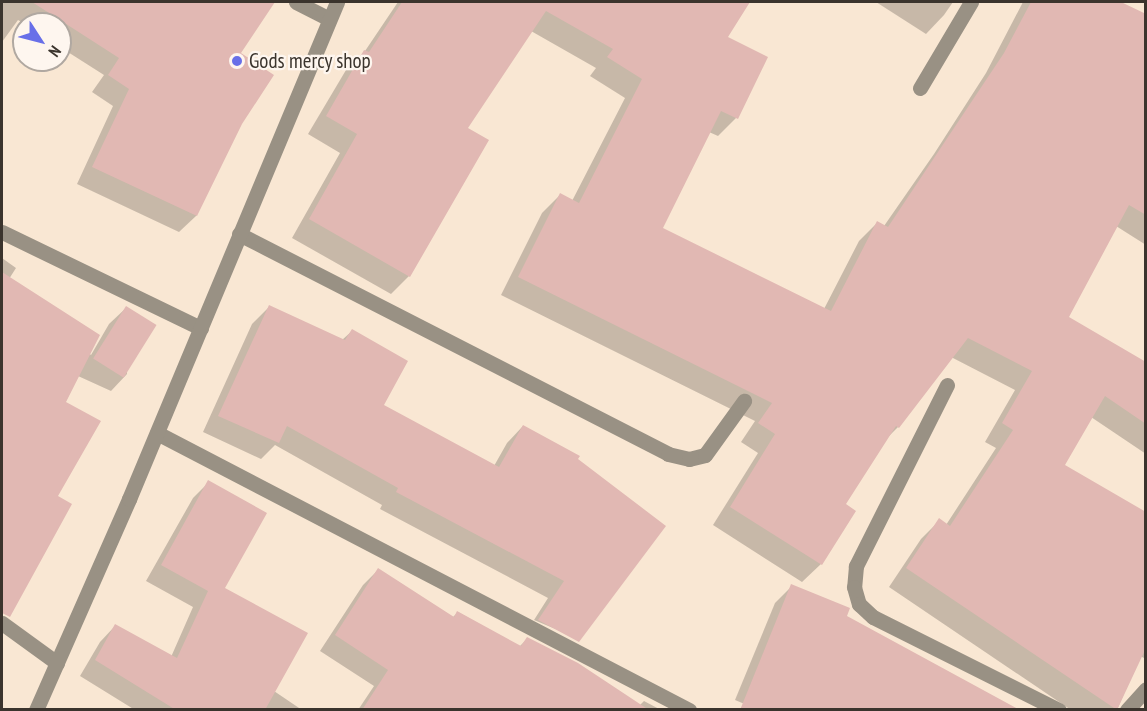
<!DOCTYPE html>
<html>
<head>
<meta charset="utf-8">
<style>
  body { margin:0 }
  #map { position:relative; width:1147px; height:711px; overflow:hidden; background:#f9e7d3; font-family:"PT Sans Narrow",sans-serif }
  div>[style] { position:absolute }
  .shadow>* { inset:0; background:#0003 }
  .building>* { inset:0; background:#e1b8b3; transform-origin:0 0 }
  .minor>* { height:15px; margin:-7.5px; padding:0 7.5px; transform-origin:7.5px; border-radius:7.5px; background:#999184 }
  .dots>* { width:16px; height:16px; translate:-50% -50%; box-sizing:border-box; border:3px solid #fef6ef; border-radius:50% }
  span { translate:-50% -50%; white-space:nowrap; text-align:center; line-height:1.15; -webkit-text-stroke:4.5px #fef6ef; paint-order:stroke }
  .poi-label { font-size:21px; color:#3b342d }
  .left { translate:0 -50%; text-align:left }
  .frame { position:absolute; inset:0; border:3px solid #3b342d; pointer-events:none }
  .north { position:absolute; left:12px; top:12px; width:60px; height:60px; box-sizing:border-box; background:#fef6ef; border:2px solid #b0a8a1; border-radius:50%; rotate:126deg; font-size:16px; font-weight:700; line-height:24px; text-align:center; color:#3b342d }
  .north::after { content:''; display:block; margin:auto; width:21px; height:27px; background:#686fe8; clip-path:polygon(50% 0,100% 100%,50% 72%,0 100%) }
</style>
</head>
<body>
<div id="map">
  <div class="shadow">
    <div style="clip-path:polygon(2px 2px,260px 2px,239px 54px,240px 124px,196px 216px,179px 232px,77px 184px,113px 106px,92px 92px,104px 75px,60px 47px,60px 24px,25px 24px,18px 20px,2px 42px)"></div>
    <div style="clip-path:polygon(398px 2px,748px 2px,726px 38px,736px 118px,718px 136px,709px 132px,661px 228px,824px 309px,859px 241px,877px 223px,884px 226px,934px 154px,986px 73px,1023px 2px,1117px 2px,1146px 16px,1146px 245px,1116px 226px,1067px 318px,1146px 364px,1146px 454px,1091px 417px,1063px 465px,1146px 603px,1146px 659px,1140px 656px,1117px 710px,1071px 710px,889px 587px,921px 539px,940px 520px,946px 525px,996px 448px,985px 442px,1015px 390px,951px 357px,898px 427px,883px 442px,844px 504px,821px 564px,802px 582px,713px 525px,758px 453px,741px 442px,755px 421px,501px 295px,542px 213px,560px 195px,572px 201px,625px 98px,590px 76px,596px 68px,531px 31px,466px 129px,409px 276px,391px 294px,292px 238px,340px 153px,308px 134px,346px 70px,365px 51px)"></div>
    <div style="clip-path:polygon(876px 2px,953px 2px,944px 15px,926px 34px)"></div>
    <div style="clip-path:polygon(2px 258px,16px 268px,9px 279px,91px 355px,109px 324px,126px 308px,127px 374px,111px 391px,78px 376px,65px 403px,56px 496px,6px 607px,2px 604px)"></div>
    <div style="clip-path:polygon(269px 307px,342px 340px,352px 331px,381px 405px,494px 466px,507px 443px,523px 426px,576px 460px,577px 638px,534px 620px,548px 598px,380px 509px,382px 505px,275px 445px,261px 459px,203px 432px,252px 324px)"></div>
    <div style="clip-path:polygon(209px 482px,223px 589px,274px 691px,302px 710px,135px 710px,80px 676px,100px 642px,115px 626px,171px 657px,193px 607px,146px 581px,193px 498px)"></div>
    <div style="clip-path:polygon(378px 570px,452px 618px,458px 612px,519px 647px,527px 639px,564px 710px,358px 710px,374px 686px,320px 651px,363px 585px)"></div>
    <div style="clip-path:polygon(792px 586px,845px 616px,759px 710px,735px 700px,775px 603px)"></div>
    <div style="clip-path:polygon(644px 701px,661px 710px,635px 710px)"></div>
  </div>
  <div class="building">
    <div style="clip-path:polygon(32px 2px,275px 2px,241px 53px,274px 75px,242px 124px,197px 216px,92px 167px,129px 89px,108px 75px,119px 58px)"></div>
    <div style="clip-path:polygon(402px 2px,750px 2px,728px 37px,768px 57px,738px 119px,721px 111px,663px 228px,831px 311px,877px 221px,888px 227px,1004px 53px,1031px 2px,1121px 2px,1146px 14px,1146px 215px,1129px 205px,1069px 317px,1146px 362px,1146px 424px,1105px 396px,1065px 465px,1146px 512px,1146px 648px,1117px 710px,906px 568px,939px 518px,950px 526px,1013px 430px,1002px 423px,1032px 371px,968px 338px,899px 428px,896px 426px,846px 504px,856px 511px,822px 565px,730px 507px,775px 434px,758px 423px,772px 403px,518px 277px,560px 193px,579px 203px,642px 79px,607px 57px,613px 49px,546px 11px,468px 128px,489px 140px,410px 277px,309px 219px,357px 134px,326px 116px,364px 50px,369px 52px)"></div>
    <div style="clip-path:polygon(2px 272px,100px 335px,66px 402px,101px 421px,58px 496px,72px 504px,10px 617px,2px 613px)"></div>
    <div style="clip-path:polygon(269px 305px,345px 340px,352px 329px,408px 361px,384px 405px,499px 467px,523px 425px,580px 456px,578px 459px,666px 526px,579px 642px,538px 620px,564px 581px,396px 492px,398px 488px,287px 426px,279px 443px,218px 416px)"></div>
    <div style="left:126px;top:306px;width:36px;height:62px;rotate:32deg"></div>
    <div style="clip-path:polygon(208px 480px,267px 513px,225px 588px,308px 633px,265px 710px,176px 710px,95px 660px,115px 624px,177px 658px,208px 591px,161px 565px)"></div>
    <div style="clip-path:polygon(378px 568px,454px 617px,457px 611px,521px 646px,527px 637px,578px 663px,649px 710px,362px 710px,388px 670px,335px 635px)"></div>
    <div style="clip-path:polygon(791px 584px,850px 608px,847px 616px,1020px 710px,740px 710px)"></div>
  </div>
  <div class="minor">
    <div style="left:296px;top:2px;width:37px;rotate:27deg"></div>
    <div style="left:920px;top:88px;width:100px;rotate:-59.3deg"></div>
    <div style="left:2px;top:232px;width:221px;rotate:25.8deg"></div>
    <div style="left:239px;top:234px;width:482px;rotate:27.1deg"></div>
    <div style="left:668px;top:454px;width:22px;rotate:13deg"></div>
    <div style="left:689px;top:459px;width:16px;rotate:-14deg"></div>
    <div style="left:705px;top:455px;width:67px;rotate:-54.2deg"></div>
    <div style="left:947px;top:385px;width:203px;rotate:116.7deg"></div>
    <div style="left:856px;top:566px;width:21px;rotate:95deg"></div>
    <div style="left:854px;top:587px;width:18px;rotate:74deg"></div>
    <div style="left:859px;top:604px;width:19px;rotate:43deg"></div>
    <div style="left:873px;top:617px;width:208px;rotate:26.6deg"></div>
    <div style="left:157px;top:433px;width:600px;rotate:27.5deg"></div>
    <div style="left:2px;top:623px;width:68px;rotate:36deg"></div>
    <div style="left:36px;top:710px;width:231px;rotate:-66.2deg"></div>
    <div style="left:129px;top:499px;width:539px;rotate:-67.29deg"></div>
    <div style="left:1127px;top:710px;width:28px;rotate:-48deg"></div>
  </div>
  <div class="dots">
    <div style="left:237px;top:61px;background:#686fe8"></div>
  </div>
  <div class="poi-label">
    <span class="left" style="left:249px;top:61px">Gods mercy shop</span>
  </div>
  <div class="frame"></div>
  <div class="north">N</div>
</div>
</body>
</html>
